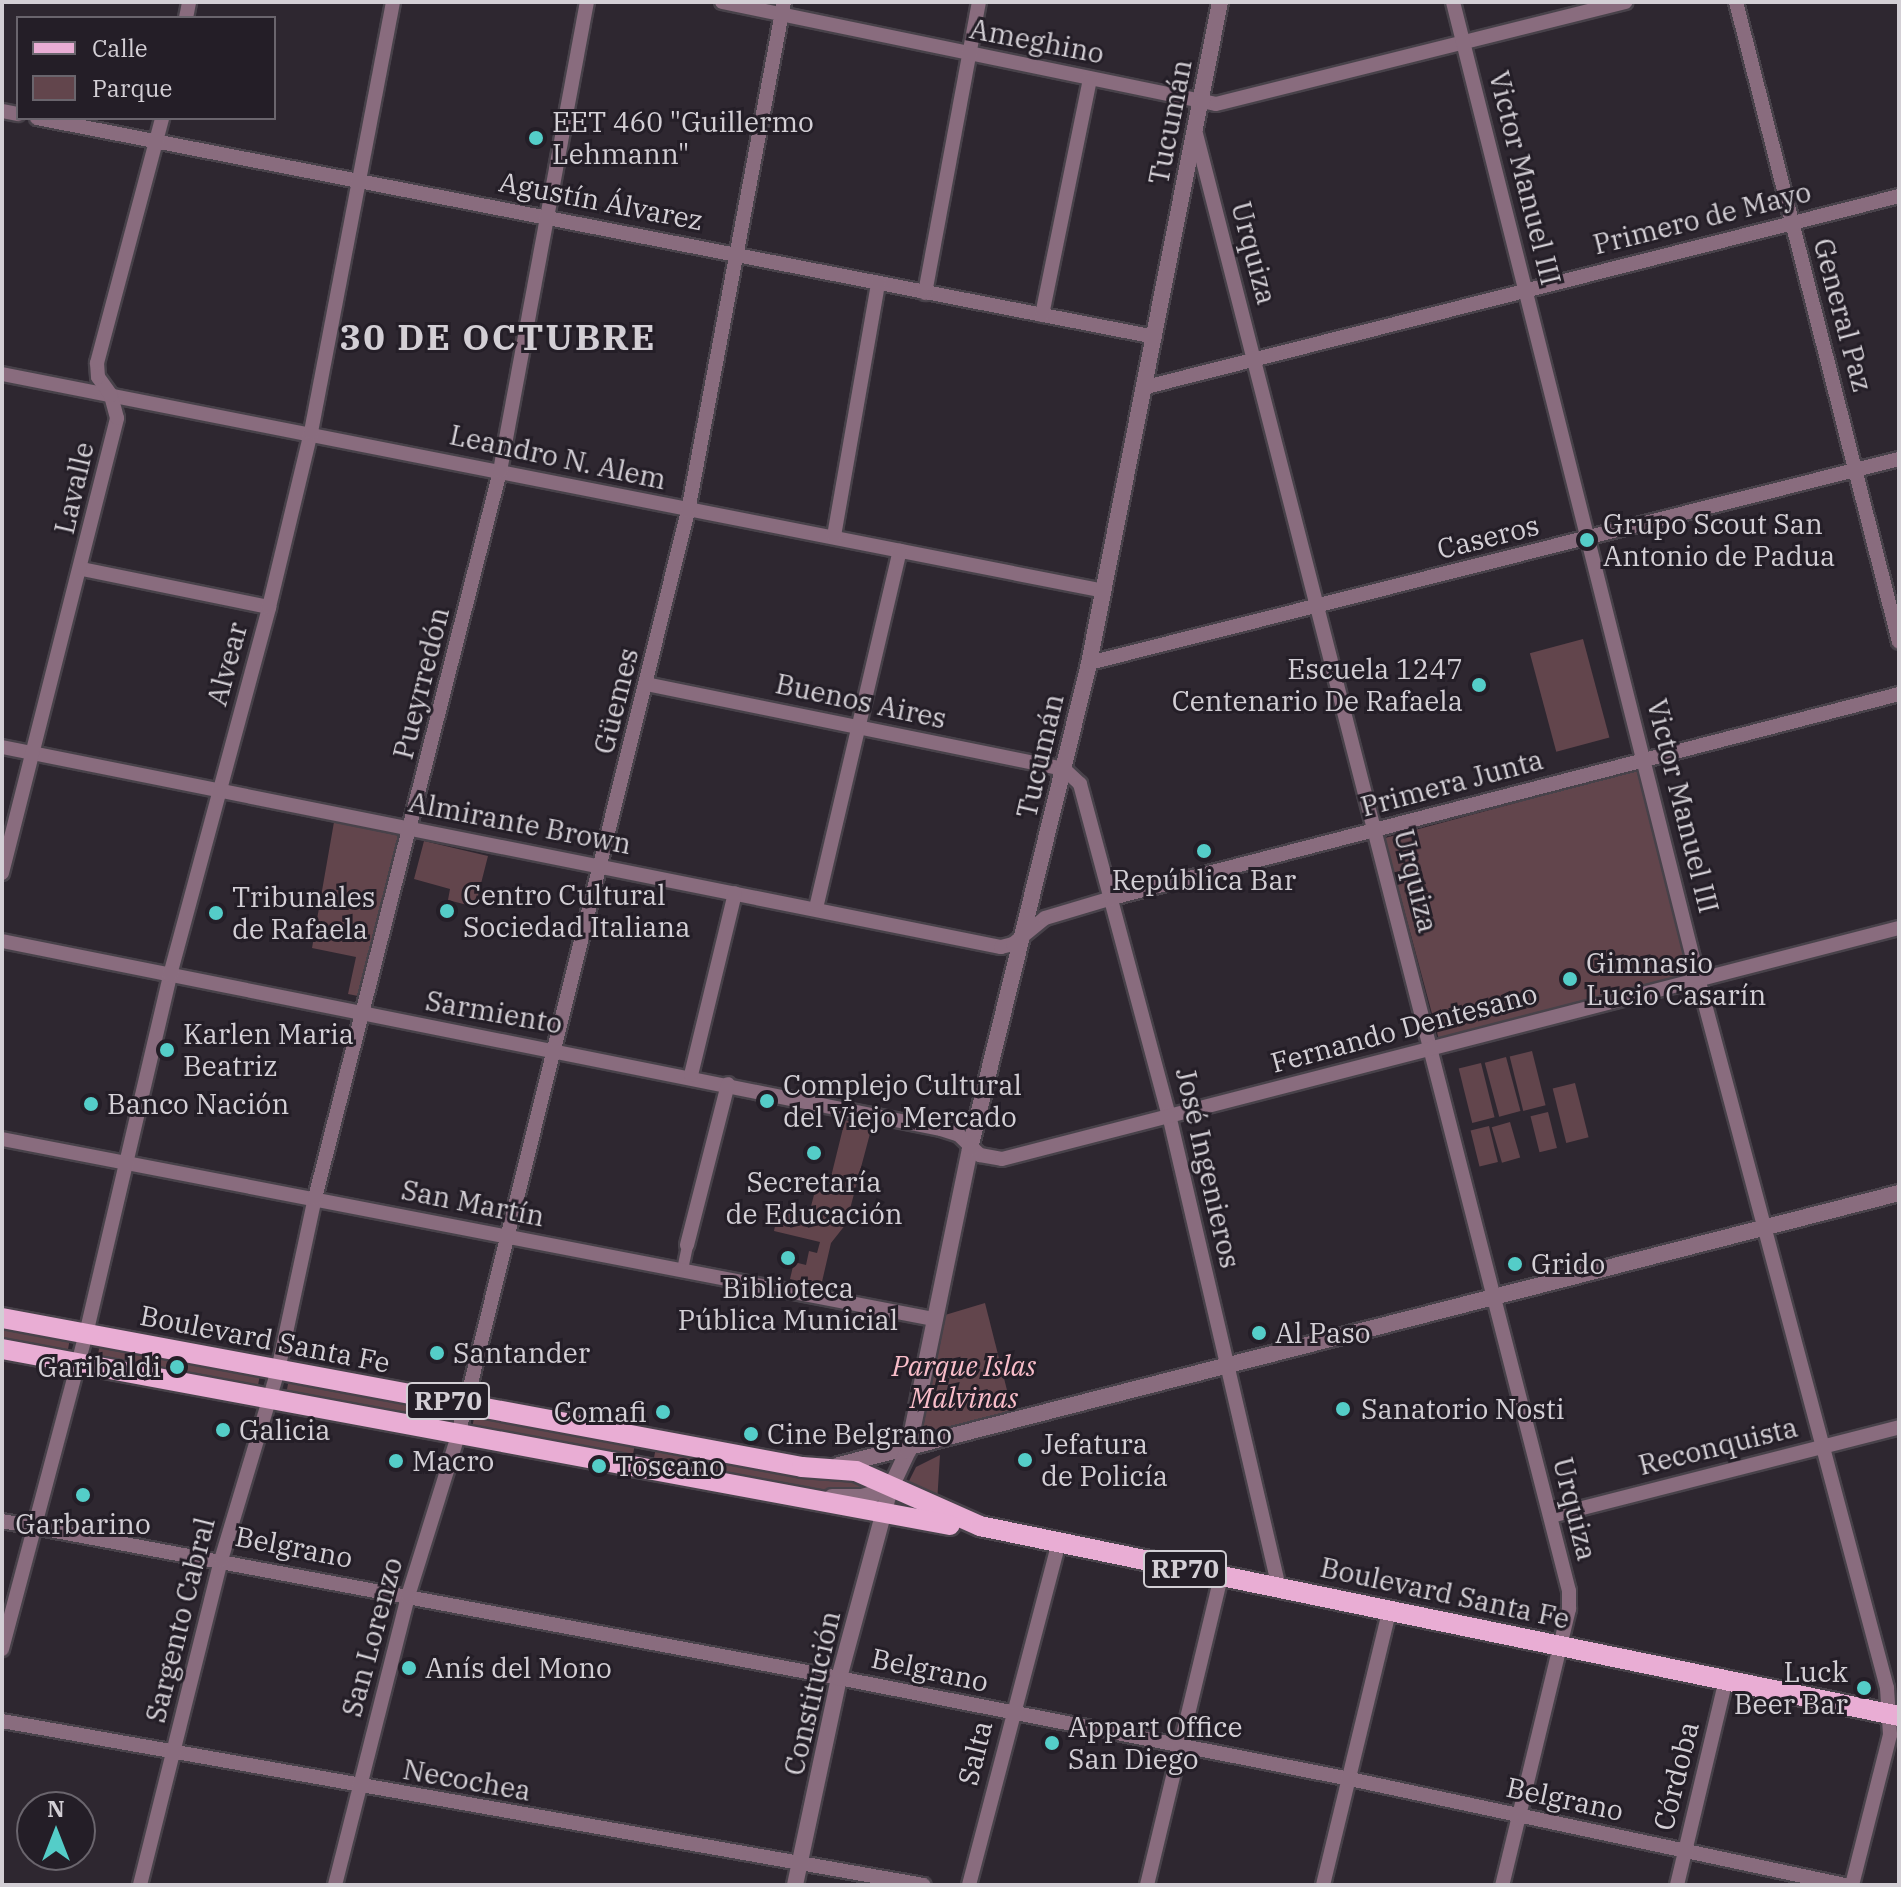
<!DOCTYPE html>
<html>
<head>
<meta charset="utf-8">
<style>
  body { margin:0 }
  #map { position:relative; width:1901px; height:1887px; overflow:hidden; background:#2e2730; font-family:"IBM Plex Serif",serif }
  div>[style] { position:absolute }
  .green>* { inset:0; background:#62454c; transform-origin:0 0 }
  .roads { filter:drop-shadow(2px 0 #48424a) drop-shadow(-2px 0 #48424a) drop-shadow(0 2px #48424a) drop-shadow(0 -2px #48424a) }
  .pedestrian>* { height:11px; margin:-5.5px; padding:0 5.5px; transform-origin:5.5px; border-radius:5.5px; background:#896c7e }
  .minor>* { height:14px; margin:-7px; padding:0 7px; transform-origin:7px; border-radius:7px; background:#896c7e }
  .tertiary>* { height:16px; margin:-8px; padding:0 8px; transform-origin:8px; border-radius:8px; background:#896c7e }
  .primary>* { height:20px; margin:-10px; padding:0 10px; transform-origin:10px; border-radius:10px; background:#e9add4 }
  .dots>* { width:22px; height:22px; translate:-50% -50%; box-sizing:border-box; border:4px solid #241e27; border-radius:50% }
  span { translate:-50% -50%; white-space:nowrap; text-align:center; line-height:1.15; -webkit-text-stroke:6px #241e27; paint-order:stroke }
  .shield-label span { padding:2px 6px; background:#241e27; border:2px solid; border-radius:6px; -webkit-text-stroke-width:0 }
  .shield-label { font-size:26px; color:#d3cfd5; font-weight:700 }
  .street-label { font-size:28px; color:#d3cfd5 }
  .poi-label { font-size:28px; color:#d3cfd5 }
  .left { translate:0 -50%; text-align:left }
  .right { translate:-100% -50%; text-align:right }
  .park-label { font-size:28px; color:#f9bdc9; font-style:italic }
  .district-label { font-size:36px; color:#d3cfd5; font-weight:700; letter-spacing:2px }
  .frame { position:absolute; inset:0; border:4px solid #d3cfd5; pointer-events:none }
  .legend { position:absolute; left:16px; top:16px; width:260px; height:104px; box-sizing:border-box; background:#241e27; border:2px solid #6a656d; margin:0; padding:10px 14px; list-style:none; font-size:24px; color:#d3cfd5 }
  .legend li { display:flex; align-items:center; gap:16px; height:40px }
  .legend b { width:40px; border:2px solid #6a656d }
  .north { position:absolute; left:16px; top:1791px; width:80px; height:80px; box-sizing:border-box; background:#241e27; border:2px solid #6a656d; border-radius:50%; rotate:0deg; font-size:22px; font-weight:700; line-height:32px; text-align:center; color:#d3cfd5 }
  .north::after { content:''; display:block; margin:auto; width:28px; height:36px; background:#54cdc8; clip-path:polygon(50% 0,100% 100%,50% 72%,0 100%) }
</style>
</head>
<body>
<div id="map">
  <div class="green">
    <div style="left:1583px;top:639px;width:102px;height:55px;rotate:75deg"></div>
    <div style="left:1639px;top:770px;width:210px;height:263px;rotate:75deg"></div>
    <div style="clip-path:polygon(334px 822px,400px 836px,358px 996px,348px 994px,356px 957px,312px 948px)"></div>
    <div style="clip-path:polygon(424px 841px,488px 856px,475px 907px,448px 900px,450px 889px,414px 879px)"></div>
    <div style="left:1532px;top:1051px;width:56px;height:23px;rotate:76deg"></div>
    <div style="left:1506px;top:1057px;width:56px;height:22px;rotate:75deg"></div>
    <div style="left:1481px;top:1063px;width:56px;height:23px;rotate:76deg"></div>
    <div style="left:1575px;top:1083px;width:56px;height:23px;rotate:76deg"></div>
    <div style="left:1548px;top:1112px;width:37px;height:18px;rotate:76deg"></div>
    <div style="clip-path:polygon(845px 1120px,872px 1126px,846px 1224px,831px 1243px,821px 1286px,790px 1279px,794px 1262px,806px 1265px,809px 1251px,817px 1253px,820px 1242px,774px 1231px,778px 1211px,808px 1218px,816px 1187px,828px 1189px)"></div>
    <div style="left:1510px;top:1122px;width:37px;height:19px;rotate:74deg"></div>
    <div style="left:1489px;top:1126px;width:37px;height:19px;rotate:76deg"></div>
    <div style="clip-path:polygon(985px 1303px,1012px 1410px,925px 1434px,917px 1427px,935px 1318px)"></div>
    <div style="left:2px;top:1327px;width:69px;height:15px;rotate:11deg"></div>
    <div style="left:100px;top:1344px;width:163px;height:15px;rotate:11deg"></div>
    <div style="left:289px;top:1379px;width:163px;height:15px;rotate:11deg"></div>
    <div style="left:475px;top:1413px;width:163px;height:15px;rotate:11deg"></div>
    <div style="clip-path:polygon(656px 1448px,859px 1479px,863px 1489px,805px 1491px,653px 1462px)"></div>
    <div style="clip-path:polygon(940px 1455px,937px 1503px,912px 1489px,909px 1481px,916px 1467px)"></div>
  </div>
  <div class="roads">
    <div class="pedestrian">
      <div style="left:682px;top:1269px;width:25px;rotate:-78deg"></div>
    </div>
    <div class="minor">
      <div style="left:722px;top:2px;width:504px;rotate:11.67deg"></div>
      <div style="left:1216px;top:104px;width:422px;rotate:-14deg"></div>
      <div style="left:1453px;top:2px;width:1006px;rotate:75.91deg"></div>
      <div style="left:1698px;top:978px;width:735px;rotate:75.09deg"></div>
      <div style="left:1887px;top:1688px;width:47px;rotate:86.3deg"></div>
      <div style="left:1890px;top:1735px;width:155px;rotate:104.2deg"></div>
      <div style="left:1736px;top:2px;width:660px;rotate:75.71deg"></div>
      <div style="left:186px;top:18px;width:16px;rotate:-79deg"></div>
      <div style="left:2px;top:111px;width:16px;rotate:11deg"></div>
      <div style="left:37px;top:118px;width:1139px;rotate:11.08deg"></div>
      <div style="left:1195px;top:130px;width:1508px;rotate:75.64deg"></div>
      <div style="left:1569px;top:1591px;width:18px;rotate:90deg"></div>
      <div style="left:1569px;top:1609px;width:284px;rotate:103.6deg"></div>
      <div style="left:925px;top:293px;width:296px;rotate:-79.5deg"></div>
      <div style="left:1042px;top:315px;width:241px;rotate:-78.5deg"></div>
      <div style="left:2px;top:374px;width:1123px;rotate:11.14deg"></div>
      <div style="left:1146px;top:387px;width:777px;rotate:-14.23deg"></div>
      <div style="left:834px;top:536px;width:257px;rotate:-80.1deg"></div>
      <div style="left:82px;top:569px;width:191px;rotate:11.5deg"></div>
      <div style="left:1089px;top:663px;width:835px;rotate:-14.14deg"></div>
      <div style="left:646px;top:684px;width:427px;rotate:11.5deg"></div>
      <div style="left:1064px;top:769px;width:22px;rotate:43deg"></div>
      <div style="left:1080px;top:784px;width:343px;rotate:75deg"></div>
      <div style="left:1169px;top:1115px;width:486px;rotate:76.9deg"></div>
      <div style="left:2px;top:747px;width:1019px;rotate:11.32deg"></div>
      <div style="left:1001px;top:947px;width:12px;rotate:-14deg"></div>
      <div style="left:1013px;top:944px;width:41px;rotate:-39.1deg"></div>
      <div style="left:1045px;top:918px;width:70px;rotate:-16.6deg"></div>
      <div style="left:1112px;top:898px;width:813px;rotate:-14.53deg"></div>
      <div style="left:2px;top:873px;width:469px;rotate:-75.8deg"></div>
      <div style="left:117px;top:418px;width:24px;rotate:-105deg"></div>
      <div style="left:111px;top:395px;width:22px;rotate:-126deg"></div>
      <div style="left:98px;top:377px;width:14px;rotate:-94deg"></div>
      <div style="left:97px;top:363px;width:253px;rotate:-75.1deg"></div>
      <div style="left:816px;top:908px;width:367px;rotate:-76.8deg"></div>
      <div style="left:2px;top:941px;width:958px;rotate:11.32deg"></div>
      <div style="left:941px;top:1129px;width:19px;rotate:18deg"></div>
      <div style="left:959px;top:1135px;width:29px;rotate:44deg"></div>
      <div style="left:980px;top:1155px;width:22px;rotate:10deg"></div>
      <div style="left:1002px;top:1159px;width:926px;rotate:-14.44deg"></div>
      <div style="left:691px;top:1075px;width:187px;rotate:-76.4deg"></div>
      <div style="left:2px;top:1139px;width:948px;rotate:10.94deg"></div>
      <div style="left:687px;top:1245px;width:166px;rotate:-75.7deg"></div>
      <div style="left:1551px;top:1516px;width:359px;rotate:-14.3deg"></div>
      <div style="left:2px;top:1521px;width:852px;rotate:10.62deg"></div>
      <div style="left:839px;top:1678px;width:521px;rotate:11.18deg"></div>
      <div style="left:1350px;top:1779px;width:506px;rotate:12.09deg"></div>
      <div style="left:2px;top:1649px;width:326px;rotate:-75.1deg"></div>
      <div style="left:86px;top:1334px;width:369px;rotate:-76.8deg"></div>
      <div style="left:170px;top:975px;width:381px;rotate:-74.9deg"></div>
      <div style="left:269px;top:607px;width:180px;rotate:-76.5deg"></div>
      <div style="left:311px;top:432px;width:438px;rotate:-79.2deg"></div>
      <div style="left:2px;top:1721px;width:936px;rotate:10.09deg"></div>
      <div style="left:140px;top:1885px;width:335px;rotate:-76deg"></div>
      <div style="left:221px;top:1560px;width:198px;rotate:-73.3deg"></div>
      <div style="left:278px;top:1370px;width:176px;rotate:-77.9deg"></div>
      <div style="left:315px;top:1198px;width:750px;rotate:-75.72deg"></div>
      <div style="left:500px;top:471px;width:477px;rotate:-79.5deg"></div>
      <div style="left:335px;top:1885px;width:298px;rotate:-75.8deg"></div>
      <div style="left:408px;top:1596px;width:169px;rotate:-72.7deg"></div>
      <div style="left:458px;top:1435px;width:952px;rotate:-76.02deg"></div>
      <div style="left:688px;top:511px;width:518px;rotate:-79.32deg"></div>
      <div style="left:969px;top:1885px;width:356px;rotate:-75.3deg"></div>
      <div style="left:1147px;top:1885px;width:317px;rotate:-76.5deg"></div>
      <div style="left:1323px;top:1885px;width:284px;rotate:-76.4deg"></div>
      <div style="left:1677px;top:1885px;width:211px;rotate:-76.6deg"></div>
    </div>
    <div class="tertiary">
      <div style="left:839px;top:1465px;width:1094px;rotate:-14.39deg"></div>
      <div style="left:832px;top:1497px;width:30px"></div>
      <div style="left:862px;top:1497px;width:29px;rotate:-16deg"></div>
      <div style="left:795px;top:1885px;width:212px;rotate:-78deg"></div>
      <div style="left:839px;top:1678px;width:196px;rotate:-74.9deg"></div>
      <div style="left:890px;top:1489px;width:42px;rotate:-64.7deg"></div>
      <div style="left:908px;top:1451px;width:309px;rotate:-78.4deg"></div>
      <div style="left:970px;top:1148px;width:499px;rotate:-76.2deg"></div>
      <div style="left:1089px;top:663px;width:674px;rotate:-78.79deg"></div>
    </div>
    <div class="primary">
      <div style="left:2px;top:1318px;width:814px;rotate:10.55deg"></div>
      <div style="left:802px;top:1467px;width:54px;rotate:4.2deg"></div>
      <div style="left:856px;top:1471px;width:136px;rotate:23.9deg"></div>
      <div style="left:980px;top:1526px;width:938px;rotate:11.68deg"></div>
      <div style="left:2px;top:1349px;width:964px;rotate:10.52deg"></div>
    </div>
  </div>
  <div class="dots">
    <div style="left:536px;top:138px;background:#54cdc8"></div>
    <div style="left:1587px;top:540px;background:#54cdc8"></div>
    <div style="left:1479px;top:685px;background:#54cdc8"></div>
    <div style="left:1204px;top:851px;background:#54cdc8"></div>
    <div style="left:447px;top:911px;background:#54cdc8"></div>
    <div style="left:216px;top:913px;background:#54cdc8"></div>
    <div style="left:1570px;top:979px;background:#54cdc8"></div>
    <div style="left:167px;top:1050px;background:#54cdc8"></div>
    <div style="left:767px;top:1101px;background:#54cdc8"></div>
    <div style="left:91px;top:1104px;background:#54cdc8"></div>
    <div style="left:814px;top:1153px;background:#54cdc8"></div>
    <div style="left:788px;top:1258px;background:#54cdc8"></div>
    <div style="left:1515px;top:1264px;background:#54cdc8"></div>
    <div style="left:1259px;top:1333px;background:#54cdc8"></div>
    <div style="left:437px;top:1353px;background:#54cdc8"></div>
    <div style="left:177px;top:1367px;background:#54cdc8"></div>
    <div style="left:1343px;top:1409px;background:#54cdc8"></div>
    <div style="left:663px;top:1412px;background:#54cdc8"></div>
    <div style="left:223px;top:1430px;background:#54cdc8"></div>
    <div style="left:751px;top:1434px;background:#54cdc8"></div>
    <div style="left:1025px;top:1460px;background:#54cdc8"></div>
    <div style="left:396px;top:1461px;background:#54cdc8"></div>
    <div style="left:599px;top:1466px;background:#54cdc8"></div>
    <div style="left:83px;top:1495px;background:#54cdc8"></div>
    <div style="left:409px;top:1668px;background:#54cdc8"></div>
    <div style="left:1864px;top:1688px;background:#54cdc8"></div>
    <div style="left:1052px;top:1743px;background:#54cdc8"></div>
  </div>
  <div class="shield-label">
    <span style="left:448px;top:1401px">RP70</span>
    <span style="left:1185px;top:1569px">RP70</span>
  </div>
  <div class="street-label">
    <span style="left:1037px;top:41px;rotate:11deg">Ameghino</span>
    <span style="left:1170px;top:122px;rotate:-79deg">Tucumán</span>
    <span style="left:1525px;top:178px;rotate:76deg">Victor Manuel III</span>
    <span style="left:601px;top:201px;rotate:11deg">Agustín Álvarez</span>
    <span style="left:1702px;top:218px;rotate:-14deg">Primero de Mayo</span>
    <span style="left:1254px;top:253px;rotate:75deg">Urquiza</span>
    <span style="left:1843px;top:315px;rotate:75deg">General Paz</span>
    <span style="left:558px;top:457px;rotate:12deg">Leandro N. Alem</span>
    <span style="left:74px;top:488px;rotate:-77deg">Lavalle</span>
    <span style="left:1488px;top:537px;rotate:-14deg">Caseros</span>
    <span style="left:227px;top:664px;rotate:-75deg">Alvear</span>
    <span style="left:421px;top:683px;rotate:-76deg">Pueyrredón</span>
    <span style="left:616px;top:701px;rotate:-76deg">Güemes</span>
    <span style="left:861px;top:701px;rotate:12deg">Buenos Aires</span>
    <span style="left:1040px;top:756px;rotate:-77deg">Tucumán</span>
    <span style="left:1452px;top:783px;rotate:-15deg">Primera Junta</span>
    <span style="left:1683px;top:806px;rotate:76deg">Victor Manuel III</span>
    <span style="left:520px;top:823px;rotate:11deg">Almirante Brown</span>
    <span style="left:1416px;top:881px;rotate:76deg">Urquiza</span>
    <span style="left:494px;top:1012px;rotate:10deg">Sarmiento</span>
    <span style="left:1404px;top:1028px;rotate:-15deg">Fernando Dentesano</span>
    <span style="left:1208px;top:1168px;rotate:77deg">José Ingenieros</span>
    <span style="left:473px;top:1203px;rotate:11deg">San Martín</span>
    <span style="left:265px;top:1339px;rotate:11deg">Boulevard Santa Fe</span>
    <span style="left:1718px;top:1446px;rotate:-14deg">Reconquista</span>
    <span style="left:1575px;top:1509px;rotate:76deg">Urquiza</span>
    <span style="left:294px;top:1547px;rotate:11deg">Belgrano</span>
    <span style="left:1445px;top:1593px;rotate:12deg">Boulevard Santa Fe</span>
    <span style="left:180px;top:1620px;rotate:-76deg">Sargento Cabral</span>
    <span style="left:372px;top:1637px;rotate:-75deg">San Lorenzo</span>
    <span style="left:930px;top:1670px;rotate:12deg">Belgrano</span>
    <span style="left:812px;top:1693px;rotate:-77deg">Constitución</span>
    <span style="left:975px;top:1753px;rotate:-76deg">Salta</span>
    <span style="left:1676px;top:1776px;rotate:-76deg">Córdoba</span>
    <span style="left:467px;top:1780px;rotate:10deg">Necochea</span>
    <span style="left:1565px;top:1799px;rotate:12deg">Belgrano</span>
  </div>
  <div class="poi-label">
    <span class="left" style="left:552px;top:138px">EET 460 "Guillermo<br>Lehmann"</span>
    <span class="left" style="left:1603px;top:540px">Grupo Scout San<br>Antonio de Padua</span>
    <span class="right" style="left:1463px;top:685px">Escuela 1247<br>Centenario De Rafaela</span>
    <span style="left:1204px;top:880px">República Bar</span>
    <span class="left" style="left:463px;top:911px">Centro Cultural<br>Sociedad Italiana</span>
    <span class="left" style="left:232px;top:913px">Tribunales<br>de Rafaela</span>
    <span class="left" style="left:1586px;top:979px">Gimnasio<br>Lucio Casarín</span>
    <span class="left" style="left:183px;top:1050px">Karlen Maria<br>Beatriz</span>
    <span class="left" style="left:783px;top:1101px">Complejo Cultural<br>del Viejo Mercado</span>
    <span class="left" style="left:107px;top:1104px">Banco Nación</span>
    <span style="left:814px;top:1198px">Secretaría<br>de Educación</span>
    <span class="left" style="left:1531px;top:1264px">Grido</span>
    <span style="left:788px;top:1304px">Biblioteca<br>Pública Municial</span>
    <span class="left" style="left:1275px;top:1333px">Al Paso</span>
    <span class="left" style="left:453px;top:1353px">Santander</span>
    <span class="right" style="left:161px;top:1367px">Garibaldi</span>
    <span class="left" style="left:1361px;top:1409px">Sanatorio Nosti</span>
    <span class="right" style="left:647px;top:1412px">Comafi</span>
    <span class="left" style="left:239px;top:1430px">Galicia</span>
    <span class="left" style="left:767px;top:1434px">Cine Belgrano</span>
    <span class="left" style="left:1041px;top:1460px">Jefatura<br>de Policía</span>
    <span class="left" style="left:412px;top:1461px">Macro</span>
    <span class="left" style="left:615px;top:1466px">Toscano</span>
    <span style="left:83px;top:1524px">Garbarino</span>
    <span class="left" style="left:425px;top:1668px">Anís del Mono</span>
    <span class="right" style="left:1848px;top:1688px">Luck<br>Beer Bar</span>
    <span class="left" style="left:1068px;top:1743px">Appart Office<br>San Diego</span>
  </div>
  <div class="park-label">
    <span style="left:964px;top:1382px">Parque Islas<br>Malvinas</span>
  </div>
  <div class="district-label">
    <span style="left:498px;top:337px">30 DE OCTUBRE</span>
  </div>
  <div class="frame"></div>
  <ul class="legend">
  <li><b style="height:10px;background:#e9add4"></b>Calle</li>
  <li><b style="height:22px;background:#62454c"></b>Parque</li>
  </ul>
  <div class="north">N</div>
</div>
</body>
</html>
